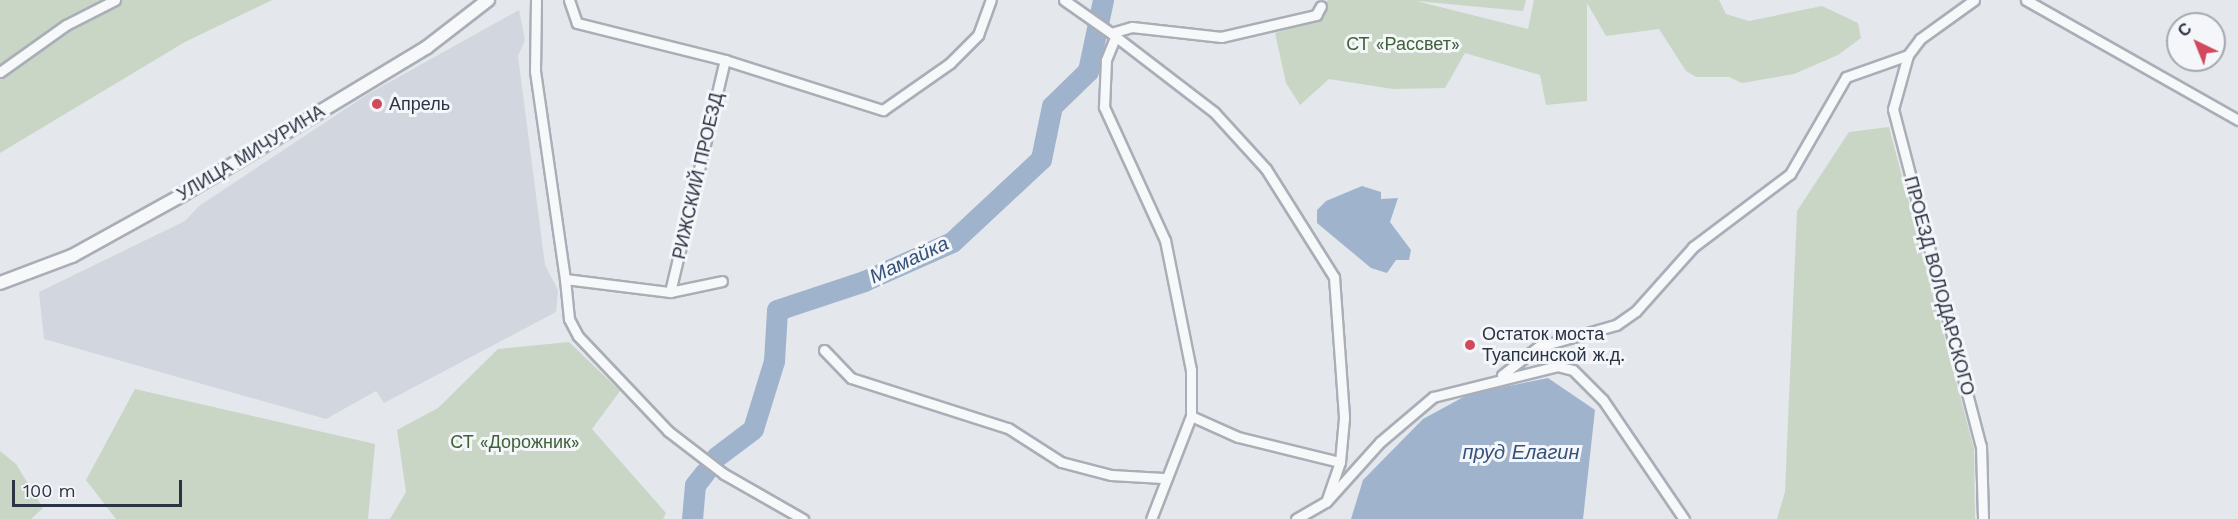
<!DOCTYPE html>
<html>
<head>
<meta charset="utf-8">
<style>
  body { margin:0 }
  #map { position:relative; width:2238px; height:519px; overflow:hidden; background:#e4e7ec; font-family:"Work Sans",sans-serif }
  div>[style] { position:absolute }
  .built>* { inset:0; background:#d2d6de }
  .green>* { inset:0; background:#c9d6c5 }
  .water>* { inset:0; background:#9fb4cc }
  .river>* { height:21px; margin:-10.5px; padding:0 10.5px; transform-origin:10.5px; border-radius:10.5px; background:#9fb4cc }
  .roads { filter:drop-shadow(2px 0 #a9aeb7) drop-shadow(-2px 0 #a9aeb7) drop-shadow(0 2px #a9aeb7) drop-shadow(0 -2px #a9aeb7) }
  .minor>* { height:9px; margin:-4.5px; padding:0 4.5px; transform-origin:4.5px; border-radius:4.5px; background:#f7f8fa }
  .tertiary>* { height:12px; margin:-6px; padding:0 6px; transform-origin:6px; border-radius:6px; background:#f7f8fa }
  .dots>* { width:16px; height:16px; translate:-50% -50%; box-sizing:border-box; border:3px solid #f4f6f9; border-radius:50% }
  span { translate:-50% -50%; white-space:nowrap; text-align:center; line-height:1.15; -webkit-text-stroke:6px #f4f6f9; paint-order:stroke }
  .park-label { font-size:18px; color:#3f6138 }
  .poi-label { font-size:18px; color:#2b3445 }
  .left { translate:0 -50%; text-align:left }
  .street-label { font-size:18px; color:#2b3445 }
  .water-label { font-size:20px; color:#34527a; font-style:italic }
  .north { position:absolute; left:2166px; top:12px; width:60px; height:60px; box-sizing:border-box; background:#f4f6f9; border:2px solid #a4a8b1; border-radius:50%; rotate:317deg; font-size:16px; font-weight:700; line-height:24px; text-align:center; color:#2b3445 }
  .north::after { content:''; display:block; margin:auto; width:21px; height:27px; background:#d1495b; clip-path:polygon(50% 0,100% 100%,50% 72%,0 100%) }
  .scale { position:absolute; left:12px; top:480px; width:170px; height:27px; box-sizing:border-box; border:3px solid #2b3445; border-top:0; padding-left:8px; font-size:18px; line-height:21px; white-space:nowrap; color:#2b3445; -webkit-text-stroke:4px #f4f6f9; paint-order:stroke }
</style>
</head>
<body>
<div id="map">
  <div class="built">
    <div style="clip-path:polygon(519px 10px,525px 40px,518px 56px,545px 265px,558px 290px,556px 312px,384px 403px,376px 391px,326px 419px,44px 339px,39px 292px,185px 221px,199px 206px,368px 94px)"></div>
  </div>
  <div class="green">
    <div style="clip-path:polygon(0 0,272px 0,185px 42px,0 153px)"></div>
    <div style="clip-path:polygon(1328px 0,1526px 0,1523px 11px,1416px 1px,1528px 29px,1534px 0,1719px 0,1726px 14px,1749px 21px,1822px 6px,1858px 23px,1861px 38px,1838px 55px,1794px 74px,1742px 83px,1729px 77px,1696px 77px,1686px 71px,1659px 29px,1606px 36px,1587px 3px,1587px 101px,1546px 105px,1540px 75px,1465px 53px,1445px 88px,1393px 89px,1329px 79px,1300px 105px,1286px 83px,1275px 33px,1314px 21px)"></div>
    <div style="clip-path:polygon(1889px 127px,1974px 449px,1975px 519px,1777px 519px,1785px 492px,1797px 211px,1849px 132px)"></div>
    <div style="clip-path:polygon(569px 342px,620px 391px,592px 429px,666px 513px,663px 519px,390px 519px,406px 492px,397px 430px,438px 408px,498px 349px)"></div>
    <div style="clip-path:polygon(135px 389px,375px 444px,368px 519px,116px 519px,86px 480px)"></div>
    <div style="clip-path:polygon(0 451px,16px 464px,43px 508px,31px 519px,0 519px)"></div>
  </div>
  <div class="water">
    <div style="clip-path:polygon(1362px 186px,1381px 192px,1381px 199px,1398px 198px,1390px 222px,1411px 250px,1409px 260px,1396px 260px,1387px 273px,1371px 268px,1317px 223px,1317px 210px,1326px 201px)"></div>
    <div style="clip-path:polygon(1548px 378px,1595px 410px,1583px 519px,1351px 519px,1363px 480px,1423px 419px,1469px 394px)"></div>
  </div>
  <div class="river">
    <div style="left:716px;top:457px;width:46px;rotate:-37.1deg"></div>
    <div style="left:753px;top:429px;width:71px;rotate:-72.8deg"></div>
    <div style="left:774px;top:361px;width:51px;rotate:-86.6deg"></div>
    <div style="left:777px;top:310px;width:92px;rotate:-18.4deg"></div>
    <div style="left:864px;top:281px;width:96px;rotate:-23.9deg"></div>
    <div style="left:952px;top:242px;width:122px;rotate:-43deg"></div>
    <div style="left:1041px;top:159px;width:54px;rotate:-78.3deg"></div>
    <div style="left:1052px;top:106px;width:50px;rotate:-44.2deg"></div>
    <div style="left:1088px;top:71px;width:73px;rotate:-78.1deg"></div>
    <div style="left:692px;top:519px;width:34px;rotate:-85deg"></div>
    <div style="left:695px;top:485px;width:16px;rotate:-52deg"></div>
  </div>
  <div class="roads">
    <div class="minor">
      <div style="left:536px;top:0;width:71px;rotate:90.8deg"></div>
      <div style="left:535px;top:71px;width:210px;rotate:81.8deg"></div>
      <div style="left:565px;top:279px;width:106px;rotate:7.1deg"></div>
      <div style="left:670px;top:292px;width:53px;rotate:-11.9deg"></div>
      <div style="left:569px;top:0;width:24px;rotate:71deg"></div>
      <div style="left:577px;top:23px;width:153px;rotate:14deg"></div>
      <div style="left:725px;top:60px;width:166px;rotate:17.6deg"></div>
      <div style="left:883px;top:110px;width:82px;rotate:-35deg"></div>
      <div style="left:950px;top:63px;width:40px;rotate:-45deg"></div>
      <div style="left:978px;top:35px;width:37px;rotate:-70deg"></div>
      <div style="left:1064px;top:0;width:57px;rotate:35.1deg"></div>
      <div style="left:1111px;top:33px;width:22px;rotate:-16deg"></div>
      <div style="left:1132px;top:27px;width:90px;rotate:6.4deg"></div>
      <div style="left:1221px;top:37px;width:98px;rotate:-13deg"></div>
      <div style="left:1316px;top:15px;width:10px;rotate:-61deg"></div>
      <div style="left:1974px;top:0;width:67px;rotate:144.2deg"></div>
      <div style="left:1920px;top:39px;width:20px;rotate:127deg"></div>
      <div style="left:1908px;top:55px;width:56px;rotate:105.5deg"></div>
      <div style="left:1893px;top:109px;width:348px;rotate:75.4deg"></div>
      <div style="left:1981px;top:446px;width:73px;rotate:88.4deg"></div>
      <div style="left:2026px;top:0;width:244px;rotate:29.5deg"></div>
      <div style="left:1111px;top:33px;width:130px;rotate:37.5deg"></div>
      <div style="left:1214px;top:112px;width:77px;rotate:47.6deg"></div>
      <div style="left:1266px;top:169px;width:128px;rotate:57.8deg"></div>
      <div style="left:1334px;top:277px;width:141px;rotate:85.9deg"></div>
      <div style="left:1344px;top:418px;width:44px;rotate:95.2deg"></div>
      <div style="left:1340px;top:462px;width:42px;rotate:109.3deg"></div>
      <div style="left:1114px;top:40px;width:22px;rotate:112deg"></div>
      <div style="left:1106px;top:60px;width:47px;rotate:92.4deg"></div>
      <div style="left:1104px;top:107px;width:146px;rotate:65.4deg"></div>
      <div style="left:1165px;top:240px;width:133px;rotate:78.7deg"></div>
      <div style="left:1191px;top:370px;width:46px;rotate:90deg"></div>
      <div style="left:1191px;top:416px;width:110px;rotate:111.2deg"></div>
      <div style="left:0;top:72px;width:81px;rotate:-35.5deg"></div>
      <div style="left:66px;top:25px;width:55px;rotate:-27deg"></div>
      <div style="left:565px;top:279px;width:40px;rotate:84.3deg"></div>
      <div style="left:569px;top:319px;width:19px;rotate:62deg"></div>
      <div style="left:578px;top:336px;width:131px;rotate:46.5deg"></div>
      <div style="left:668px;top:431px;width:71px;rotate:37.5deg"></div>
      <div style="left:724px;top:474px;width:91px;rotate:29.7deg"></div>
      <div style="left:670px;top:292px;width:238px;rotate:-76.7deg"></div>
      <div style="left:824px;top:350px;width:39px;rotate:46deg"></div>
      <div style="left:851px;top:378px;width:165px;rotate:17.7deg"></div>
      <div style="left:1008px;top:428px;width:63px;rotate:32.7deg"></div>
      <div style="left:1061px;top:462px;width:52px;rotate:14.6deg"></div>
      <div style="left:1111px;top:475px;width:52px;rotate:3.3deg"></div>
      <div style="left:1502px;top:375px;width:46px;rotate:-37.9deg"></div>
      <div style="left:1538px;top:347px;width:81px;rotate:-15.8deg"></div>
      <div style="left:1616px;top:325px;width:24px;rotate:-35deg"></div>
      <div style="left:1636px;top:311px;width:86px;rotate:-48.3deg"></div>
      <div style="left:1693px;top:247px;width:121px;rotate:-37deg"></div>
      <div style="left:1790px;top:174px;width:112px;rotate:-60deg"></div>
      <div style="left:1846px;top:77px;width:66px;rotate:-19.5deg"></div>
      <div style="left:1191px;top:416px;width:51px;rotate:24.1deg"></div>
      <div style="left:1238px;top:437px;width:105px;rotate:13.8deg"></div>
      <div style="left:1296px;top:519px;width:34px;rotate:-30deg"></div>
      <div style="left:1326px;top:502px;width:81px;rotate:-48deg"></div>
      <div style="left:1380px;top:442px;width:70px;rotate:-40.3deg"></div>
      <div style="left:1433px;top:397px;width:128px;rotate:-14deg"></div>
      <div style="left:1557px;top:366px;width:16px;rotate:14deg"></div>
      <div style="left:1573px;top:370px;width:42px;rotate:45deg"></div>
      <div style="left:1603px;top:400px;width:144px;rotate:55.8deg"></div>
    </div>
    <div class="tertiary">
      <div style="left:0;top:283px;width:77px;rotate:-20.6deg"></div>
      <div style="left:72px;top:256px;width:126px;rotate:-29deg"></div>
      <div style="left:182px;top:195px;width:286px;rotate:-31.1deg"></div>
      <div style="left:427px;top:47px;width:77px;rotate:-37.6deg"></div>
    </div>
  </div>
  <div class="dots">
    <div style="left:377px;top:104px;background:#d1495b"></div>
    <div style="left:1470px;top:345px;background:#d1495b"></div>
  </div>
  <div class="park-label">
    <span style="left:1403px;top:44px">СТ «Рассвет»</span>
    <span style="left:515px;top:442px">СТ «Дорожник»</span>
  </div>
  <div class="poi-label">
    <span class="left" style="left:389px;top:104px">Апрель</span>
    <span class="left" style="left:1482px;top:345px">Остаток моста<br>Туапсинской ж.д.</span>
  </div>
  <div class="street-label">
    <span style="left:251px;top:153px;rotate:-31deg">УЛИЦА МИЧУРИНА</span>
    <span style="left:698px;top:176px;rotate:-77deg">РИЖСКИЙ ПРОЕЗД</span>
    <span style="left:1939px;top:286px;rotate:75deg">ПРОЕЗД ВОЛОДАРСКОГО</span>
  </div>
  <div class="water-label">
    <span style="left:909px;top:260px;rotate:-25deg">Мамайка</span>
    <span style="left:1521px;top:452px">пруд Елагин</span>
  </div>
  <div class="north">С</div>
  <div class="scale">100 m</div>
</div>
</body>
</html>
